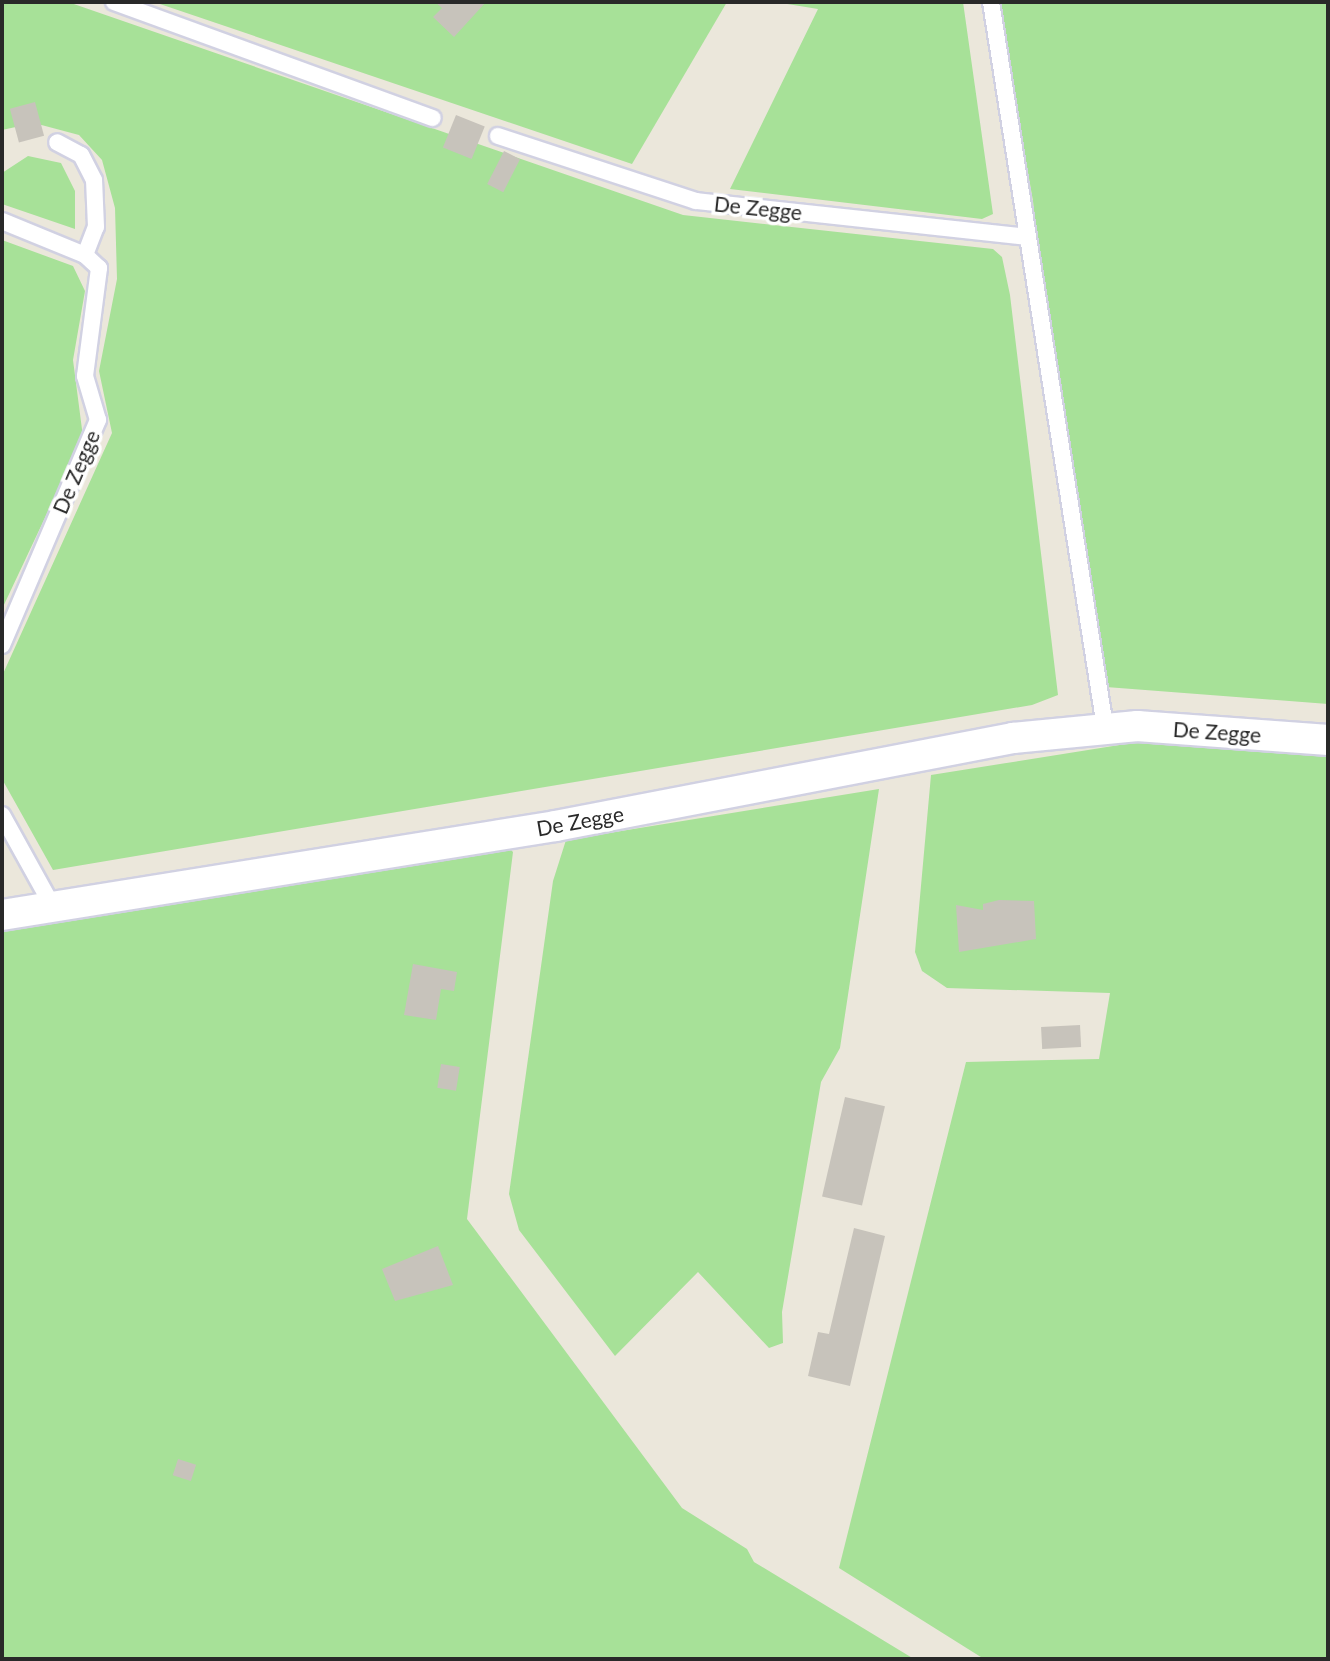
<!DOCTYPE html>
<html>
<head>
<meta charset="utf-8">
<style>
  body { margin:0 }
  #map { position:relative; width:1330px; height:1661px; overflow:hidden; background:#ebe7db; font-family:Lato,sans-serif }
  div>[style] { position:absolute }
  .green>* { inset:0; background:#a7e198 }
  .building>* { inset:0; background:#c7c3bb; transform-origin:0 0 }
  .roads { filter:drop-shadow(2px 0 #d1d1e2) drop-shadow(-2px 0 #d1d1e2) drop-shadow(0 2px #d1d1e2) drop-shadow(0 -2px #d1d1e2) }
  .lane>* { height:16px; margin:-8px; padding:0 8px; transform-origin:8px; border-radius:8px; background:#fff }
  .street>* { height:30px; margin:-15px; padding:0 15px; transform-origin:15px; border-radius:15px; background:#fff }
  span { translate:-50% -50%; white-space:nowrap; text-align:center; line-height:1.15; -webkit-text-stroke:7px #fff; paint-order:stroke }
  .street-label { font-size:21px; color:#292929 }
  .frame { position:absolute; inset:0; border:4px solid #292929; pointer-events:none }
</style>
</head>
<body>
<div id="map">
  <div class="green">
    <div style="clip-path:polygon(2px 2px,68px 2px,683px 215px,993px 249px,1002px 257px,1010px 295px,1058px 695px,1032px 705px,53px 870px,2px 779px,2px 676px,112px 433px,99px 371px,117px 279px,115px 208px,102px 160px,79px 135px,34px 123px,2px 130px)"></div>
    <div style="clip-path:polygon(154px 2px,727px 2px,632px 164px)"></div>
    <div style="clip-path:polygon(775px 2px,963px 2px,993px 214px,982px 219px,730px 189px,818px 9px)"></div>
    <div style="clip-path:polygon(998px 2px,1328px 2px,1328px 704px,1106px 687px,1068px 532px,1033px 201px)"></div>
    <div style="clip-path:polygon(28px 156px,61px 163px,75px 191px,75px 229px,2px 204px,2px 173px)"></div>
    <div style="clip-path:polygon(2px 240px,73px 266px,85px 291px,73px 360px,83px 437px,2px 609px)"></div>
    <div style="clip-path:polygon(1182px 735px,1328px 757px,1328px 1659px,984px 1659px,839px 1568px,966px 1062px,1099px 1059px,1110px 993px,947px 988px,922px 971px,915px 952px,931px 775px)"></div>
    <div style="clip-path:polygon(879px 789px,840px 1048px,821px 1082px,782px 1312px,783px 1343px,769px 1348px,698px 1272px,615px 1356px,519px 1230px,509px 1194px,553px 881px,566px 840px)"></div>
    <div style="clip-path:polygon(508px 847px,513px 852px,467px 1219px,682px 1508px,747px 1549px,754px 1562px,914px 1659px,2px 1659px,2px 931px)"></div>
  </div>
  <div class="building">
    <div style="clip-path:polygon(435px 2px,486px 2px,454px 37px,433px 17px,442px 8px)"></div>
    <div style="left:35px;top:102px;width:35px;height:26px;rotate:75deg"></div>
    <div style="left:456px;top:115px;width:31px;height:35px;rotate:22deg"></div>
    <div style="left:504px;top:151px;width:18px;height:37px;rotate:27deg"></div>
    <div style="clip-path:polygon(999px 900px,1034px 901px,1036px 939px,959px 952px,956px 905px,983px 910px,983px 904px)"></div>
    <div style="clip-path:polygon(413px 964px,457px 972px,454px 991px,441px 989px,436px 1020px,404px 1015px)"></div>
    <div style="left:1080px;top:1025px;width:22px;height:39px;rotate:87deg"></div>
    <div style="left:441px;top:1064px;width:19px;height:24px;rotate:9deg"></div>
    <div style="left:845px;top:1097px;width:41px;height:102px;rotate:13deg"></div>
    <div style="clip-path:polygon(854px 1228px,885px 1236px,850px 1386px,808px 1376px,818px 1332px,829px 1334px)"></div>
    <div style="clip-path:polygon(438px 1246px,453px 1285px,395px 1301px,382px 1269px)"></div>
    <div style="left:178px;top:1459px;width:19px;height:17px;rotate:18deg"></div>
  </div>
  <div class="roads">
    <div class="lane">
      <div style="left:114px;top:2px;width:339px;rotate:20deg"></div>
      <div style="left:991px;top:2px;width:734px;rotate:81.06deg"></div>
      <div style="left:498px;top:136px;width:208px;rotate:18.2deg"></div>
      <div style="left:696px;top:201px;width:333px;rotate:6.2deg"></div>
      <div style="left:2px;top:221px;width:90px;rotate:22.3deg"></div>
      <div style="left:85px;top:255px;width:30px;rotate:-69deg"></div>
      <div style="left:96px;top:227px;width:47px;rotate:-92.4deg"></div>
      <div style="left:94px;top:180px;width:28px;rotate:-117deg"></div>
      <div style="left:81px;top:155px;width:27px;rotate:-152deg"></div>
      <div style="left:2px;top:645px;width:245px;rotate:-66.9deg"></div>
      <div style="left:98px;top:420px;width:46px;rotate:-106.5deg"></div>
      <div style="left:85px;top:376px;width:109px;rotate:-82.6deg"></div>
      <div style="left:99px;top:268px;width:19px;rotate:-137deg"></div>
      <div style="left:2px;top:815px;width:105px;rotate:61deg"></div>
    </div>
    <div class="street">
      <div style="left:2px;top:915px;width:561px;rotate:-9.13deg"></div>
      <div style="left:556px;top:826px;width:465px;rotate:-10.9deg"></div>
      <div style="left:1013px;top:738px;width:125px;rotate:-5.5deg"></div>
      <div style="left:1137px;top:726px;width:192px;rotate:4.2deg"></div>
    </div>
  </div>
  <div class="street-label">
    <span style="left:758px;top:208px;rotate:6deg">De Zegge</span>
    <span style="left:76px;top:472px;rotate:-67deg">De Zegge</span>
    <span style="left:1217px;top:732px;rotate:4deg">De Zegge</span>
    <span style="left:580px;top:821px;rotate:-10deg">De Zegge</span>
  </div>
  <div class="frame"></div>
</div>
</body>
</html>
